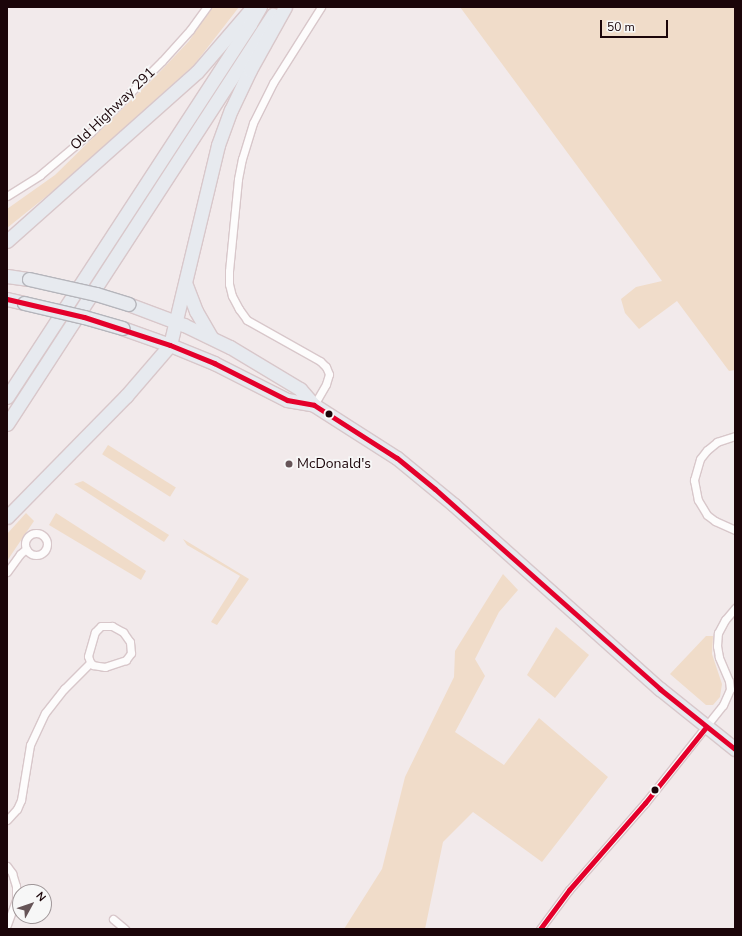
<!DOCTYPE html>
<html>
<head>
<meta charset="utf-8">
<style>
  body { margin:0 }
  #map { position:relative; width:742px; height:936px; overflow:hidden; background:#f2eaeb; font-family:"Nunito Sans",sans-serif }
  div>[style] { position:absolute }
  .green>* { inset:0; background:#f0dcc9; transform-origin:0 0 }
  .roads { filter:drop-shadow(1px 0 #d8c7ca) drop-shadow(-1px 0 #d8c7ca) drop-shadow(0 1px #d8c7ca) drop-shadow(0 -1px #d8c7ca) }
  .street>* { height:7px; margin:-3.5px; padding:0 3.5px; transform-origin:3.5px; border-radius:3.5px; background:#fdfcfc }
  .street>.ring { margin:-3.5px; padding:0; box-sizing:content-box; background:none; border:7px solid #fdfcfc; border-radius:50% }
  .highway>* { height:13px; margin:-6.5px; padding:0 6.5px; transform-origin:6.5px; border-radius:6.5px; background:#e7eaef }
  .bridges { filter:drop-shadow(1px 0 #b5b5bb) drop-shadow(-1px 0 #b5b5bb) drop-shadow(0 1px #b5b5bb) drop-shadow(0 -1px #b5b5bb) }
  .highway-bridge>* { height:13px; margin:-6.5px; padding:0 6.5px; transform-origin:6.5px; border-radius:6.5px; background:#e7eaef }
  .bus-1>* { height:5px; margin:-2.5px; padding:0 2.5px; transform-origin:2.5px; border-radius:2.5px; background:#e4002b }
  .dots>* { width:11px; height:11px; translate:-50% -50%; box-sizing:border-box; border:2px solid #f7f7f7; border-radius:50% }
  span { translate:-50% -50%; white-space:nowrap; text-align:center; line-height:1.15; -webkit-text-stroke:3.5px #f7f7f7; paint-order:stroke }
  .street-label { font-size:14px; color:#1b0509 }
  .poi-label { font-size:14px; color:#1b0509 }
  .left { translate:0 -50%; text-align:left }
  .frame { position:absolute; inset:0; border:8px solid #1b0509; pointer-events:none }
  .north { position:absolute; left:12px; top:884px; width:40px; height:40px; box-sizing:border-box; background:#f7f7f7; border:1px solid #9f9698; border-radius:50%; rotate:50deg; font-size:11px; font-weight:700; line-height:16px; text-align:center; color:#1b0509 }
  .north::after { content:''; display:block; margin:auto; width:14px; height:18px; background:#665558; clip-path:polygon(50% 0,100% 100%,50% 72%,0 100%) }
  .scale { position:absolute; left:600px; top:20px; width:68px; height:18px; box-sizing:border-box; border:2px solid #1b0509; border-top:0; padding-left:5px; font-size:12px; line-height:14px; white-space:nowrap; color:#1b0509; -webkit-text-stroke:3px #f7f7f7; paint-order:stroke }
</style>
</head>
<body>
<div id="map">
  <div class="green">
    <div style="clip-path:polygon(212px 7px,239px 7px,194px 65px,58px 187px,7px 228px,7px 209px,55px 175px,156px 76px,189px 41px)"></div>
    <div style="clip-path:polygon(460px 7px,735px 7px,735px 370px,729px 371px,677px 301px,639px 329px,625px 313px,621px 299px,636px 287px,662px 281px)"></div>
    <div style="left:108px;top:445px;width:80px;height:11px;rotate:32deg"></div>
    <div style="clip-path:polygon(83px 481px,169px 535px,164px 542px,74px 484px)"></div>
    <div style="clip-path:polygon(26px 513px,34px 521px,7px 561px,7px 534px)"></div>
    <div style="clip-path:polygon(56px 513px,146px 571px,141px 580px,49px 525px)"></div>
    <div style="clip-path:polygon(183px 539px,249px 579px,217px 625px,211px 622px,240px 576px,187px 545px)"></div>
    <div style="clip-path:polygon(503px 574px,518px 590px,499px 612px,475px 659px,485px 676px,455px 732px,504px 765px,539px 718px,608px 777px,542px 862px,473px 812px,443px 842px,425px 929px,344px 929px,382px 869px,405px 777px,454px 677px,455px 651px)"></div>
    <div style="clip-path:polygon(556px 627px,589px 655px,555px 698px,527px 675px)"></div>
    <div style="clip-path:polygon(706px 636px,713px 636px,712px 654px,722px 684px,720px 697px,713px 705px,706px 705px,670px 674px)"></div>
  </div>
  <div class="roads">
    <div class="street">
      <div style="left:7px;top:196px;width:39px;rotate:-32deg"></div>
      <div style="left:40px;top:175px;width:67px;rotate:-40.1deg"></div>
      <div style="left:91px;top:132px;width:100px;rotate:-45deg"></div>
      <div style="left:162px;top:61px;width:42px;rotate:-47.9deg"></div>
      <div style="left:190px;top:30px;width:29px;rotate:-54deg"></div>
      <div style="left:314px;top:405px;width:24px;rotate:-60deg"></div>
      <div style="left:326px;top:384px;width:10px;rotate:-73deg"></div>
      <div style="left:329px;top:374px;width:8px;rotate:-113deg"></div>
      <div style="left:326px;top:367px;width:8px;rotate:-135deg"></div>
      <div style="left:320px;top:361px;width:84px;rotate:-150.7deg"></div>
      <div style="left:247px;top:320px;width:14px;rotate:-126deg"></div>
      <div style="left:239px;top:309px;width:15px;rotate:-118deg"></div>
      <div style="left:232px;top:296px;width:12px;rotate:-104deg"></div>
      <div style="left:229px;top:284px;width:13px;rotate:-90deg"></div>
      <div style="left:229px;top:271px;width:92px;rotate:-84.4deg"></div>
      <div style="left:238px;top:179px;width:20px;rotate:-79deg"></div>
      <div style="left:242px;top:159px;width:38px;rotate:-73deg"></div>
      <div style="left:253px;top:123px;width:45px;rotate:-63.4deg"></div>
      <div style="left:273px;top:83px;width:90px;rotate:-57.7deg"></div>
      <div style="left:735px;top:436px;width:19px;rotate:162deg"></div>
      <div style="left:717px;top:442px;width:13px;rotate:141deg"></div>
      <div style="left:707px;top:450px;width:11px;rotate:128deg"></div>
      <div style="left:700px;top:459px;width:22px;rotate:106deg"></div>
      <div style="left:694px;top:480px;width:20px;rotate:79deg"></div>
      <div style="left:698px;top:500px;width:17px;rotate:59deg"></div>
      <div style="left:707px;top:515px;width:10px;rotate:37deg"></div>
      <div style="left:715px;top:521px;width:22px;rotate:24deg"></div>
      <div class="ring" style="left:25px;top:533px;width:15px;height:15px"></div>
      <div style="left:7px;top:572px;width:22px;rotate:-54deg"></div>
      <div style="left:20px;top:554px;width:8px;rotate:-40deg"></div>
      <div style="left:101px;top:626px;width:11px"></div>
      <div style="left:112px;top:626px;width:13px;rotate:29deg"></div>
      <div style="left:123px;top:632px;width:12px;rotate:55deg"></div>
      <div style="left:130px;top:642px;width:11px;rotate:85deg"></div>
      <div style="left:131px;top:653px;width:9px;rotate:126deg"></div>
      <div style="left:126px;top:660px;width:22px;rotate:162deg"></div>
      <div style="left:105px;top:667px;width:12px;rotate:-171deg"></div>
      <div style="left:93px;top:665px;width:4px;rotate:-135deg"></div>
      <div style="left:90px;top:662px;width:6px;rotate:-108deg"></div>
      <div style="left:88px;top:656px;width:25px;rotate:-74deg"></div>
      <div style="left:95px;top:632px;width:8px;rotate:-45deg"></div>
      <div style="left:7px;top:820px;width:15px;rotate:-48deg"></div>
      <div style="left:17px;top:809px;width:10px;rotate:-66deg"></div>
      <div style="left:21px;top:800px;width:56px;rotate:-80.7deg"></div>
      <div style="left:30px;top:745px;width:35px;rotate:-65deg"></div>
      <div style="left:45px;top:713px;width:31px;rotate:-52deg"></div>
      <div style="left:64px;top:689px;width:37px;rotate:-45deg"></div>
      <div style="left:7px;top:866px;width:9px;rotate:54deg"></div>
      <div style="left:12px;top:873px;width:14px;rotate:73deg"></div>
      <div style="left:16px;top:886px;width:14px;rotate:90deg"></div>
      <div style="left:16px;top:900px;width:27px;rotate:110deg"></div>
      <div style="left:113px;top:919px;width:16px;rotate:40deg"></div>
      <div style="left:540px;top:929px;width:49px;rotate:-53.4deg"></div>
      <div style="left:569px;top:890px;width:116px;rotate:-48.9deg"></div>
      <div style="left:645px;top:803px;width:125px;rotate:-51.5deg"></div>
      <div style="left:723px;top:705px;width:17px;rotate:-66deg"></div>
      <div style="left:730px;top:689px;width:8px;rotate:-97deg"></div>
      <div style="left:729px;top:681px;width:26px;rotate:-113deg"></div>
      <div style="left:719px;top:657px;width:11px;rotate:-100deg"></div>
      <div style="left:717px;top:646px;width:13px;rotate:-86deg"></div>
      <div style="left:718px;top:633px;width:15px;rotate:-62deg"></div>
      <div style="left:725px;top:620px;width:16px;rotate:-50deg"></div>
    </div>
    <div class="highway">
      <div style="left:7px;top:241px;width:254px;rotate:-41.7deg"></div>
      <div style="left:197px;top:72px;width:86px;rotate:-49.3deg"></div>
      <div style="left:7px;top:276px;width:22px;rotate:8deg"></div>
      <div style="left:186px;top:285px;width:28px;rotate:69deg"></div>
      <div style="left:196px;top:311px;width:30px;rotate:60deg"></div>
      <div style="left:7px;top:299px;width:17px;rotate:13deg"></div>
      <div style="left:128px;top:304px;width:60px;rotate:20.6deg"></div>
      <div style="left:184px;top:325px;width:51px;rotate:25.6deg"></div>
      <div style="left:230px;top:347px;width:82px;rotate:31deg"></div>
      <div style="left:300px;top:389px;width:21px;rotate:49deg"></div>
      <div style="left:122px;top:328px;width:51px;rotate:19.5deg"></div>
      <div style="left:170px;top:345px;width:48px;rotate:22.2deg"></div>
      <div style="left:214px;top:363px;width:82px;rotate:26.9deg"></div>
      <div style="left:287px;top:400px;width:27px;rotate:10deg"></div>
      <div style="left:314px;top:405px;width:98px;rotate:32.6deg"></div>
      <div style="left:397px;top:458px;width:74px;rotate:39.5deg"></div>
      <div style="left:454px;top:505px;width:276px;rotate:41.8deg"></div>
      <div style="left:660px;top:689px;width:96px;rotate:38.7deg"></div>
      <div style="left:7px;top:397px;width:445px;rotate:-56.9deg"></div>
      <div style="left:250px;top:24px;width:20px;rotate:-60deg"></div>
      <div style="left:7px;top:424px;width:488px;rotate:-57deg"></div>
      <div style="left:7px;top:517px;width:170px;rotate:-45.5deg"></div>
      <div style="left:126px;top:396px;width:67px;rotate:-49.2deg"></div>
      <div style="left:170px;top:345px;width:206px;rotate:-76.5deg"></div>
      <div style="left:218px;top:145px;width:37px;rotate:-70deg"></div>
      <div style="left:231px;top:110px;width:44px;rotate:-64.6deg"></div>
      <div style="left:250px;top:70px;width:72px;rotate:-60.9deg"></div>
    </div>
  </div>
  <div class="bridges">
    <div class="highway-bridge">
      <div style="left:29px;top:279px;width:69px;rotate:12.6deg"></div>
      <div style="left:96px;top:294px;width:34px;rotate:17deg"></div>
      <div style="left:24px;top:303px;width:62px;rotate:13.1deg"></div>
      <div style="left:84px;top:317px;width:40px;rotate:16deg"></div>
    </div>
  </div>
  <div class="bus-1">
    <div style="left:7px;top:299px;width:79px;rotate:13.2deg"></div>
    <div style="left:84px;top:317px;width:90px;rotate:18deg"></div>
    <div style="left:170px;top:345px;width:48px;rotate:22.2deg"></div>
    <div style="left:214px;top:363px;width:82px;rotate:26.9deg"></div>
    <div style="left:287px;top:400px;width:27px;rotate:10deg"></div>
    <div style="left:314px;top:405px;width:98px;rotate:32.6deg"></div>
    <div style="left:397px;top:458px;width:49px;rotate:39.2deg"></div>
    <div style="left:435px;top:489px;width:301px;rotate:41.6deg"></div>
    <div style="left:660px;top:689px;width:96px;rotate:38.7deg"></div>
    <div style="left:540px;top:929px;width:49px;rotate:-53.4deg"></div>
    <div style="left:569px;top:890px;width:116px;rotate:-48.9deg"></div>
    <div style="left:645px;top:803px;width:97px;rotate:-51.2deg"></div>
  </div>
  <div class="dots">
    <div style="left:329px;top:414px;background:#1b0509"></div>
    <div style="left:289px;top:464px;background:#665558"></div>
    <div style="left:655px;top:790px;background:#1b0509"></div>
  </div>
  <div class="street-label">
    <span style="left:113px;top:109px;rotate:-44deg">Old Highway 291</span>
  </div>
  <div class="poi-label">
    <span class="left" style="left:297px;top:464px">McDonald's</span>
  </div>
  <div class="frame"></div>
  <div class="north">N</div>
  <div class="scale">50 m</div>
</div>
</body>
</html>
